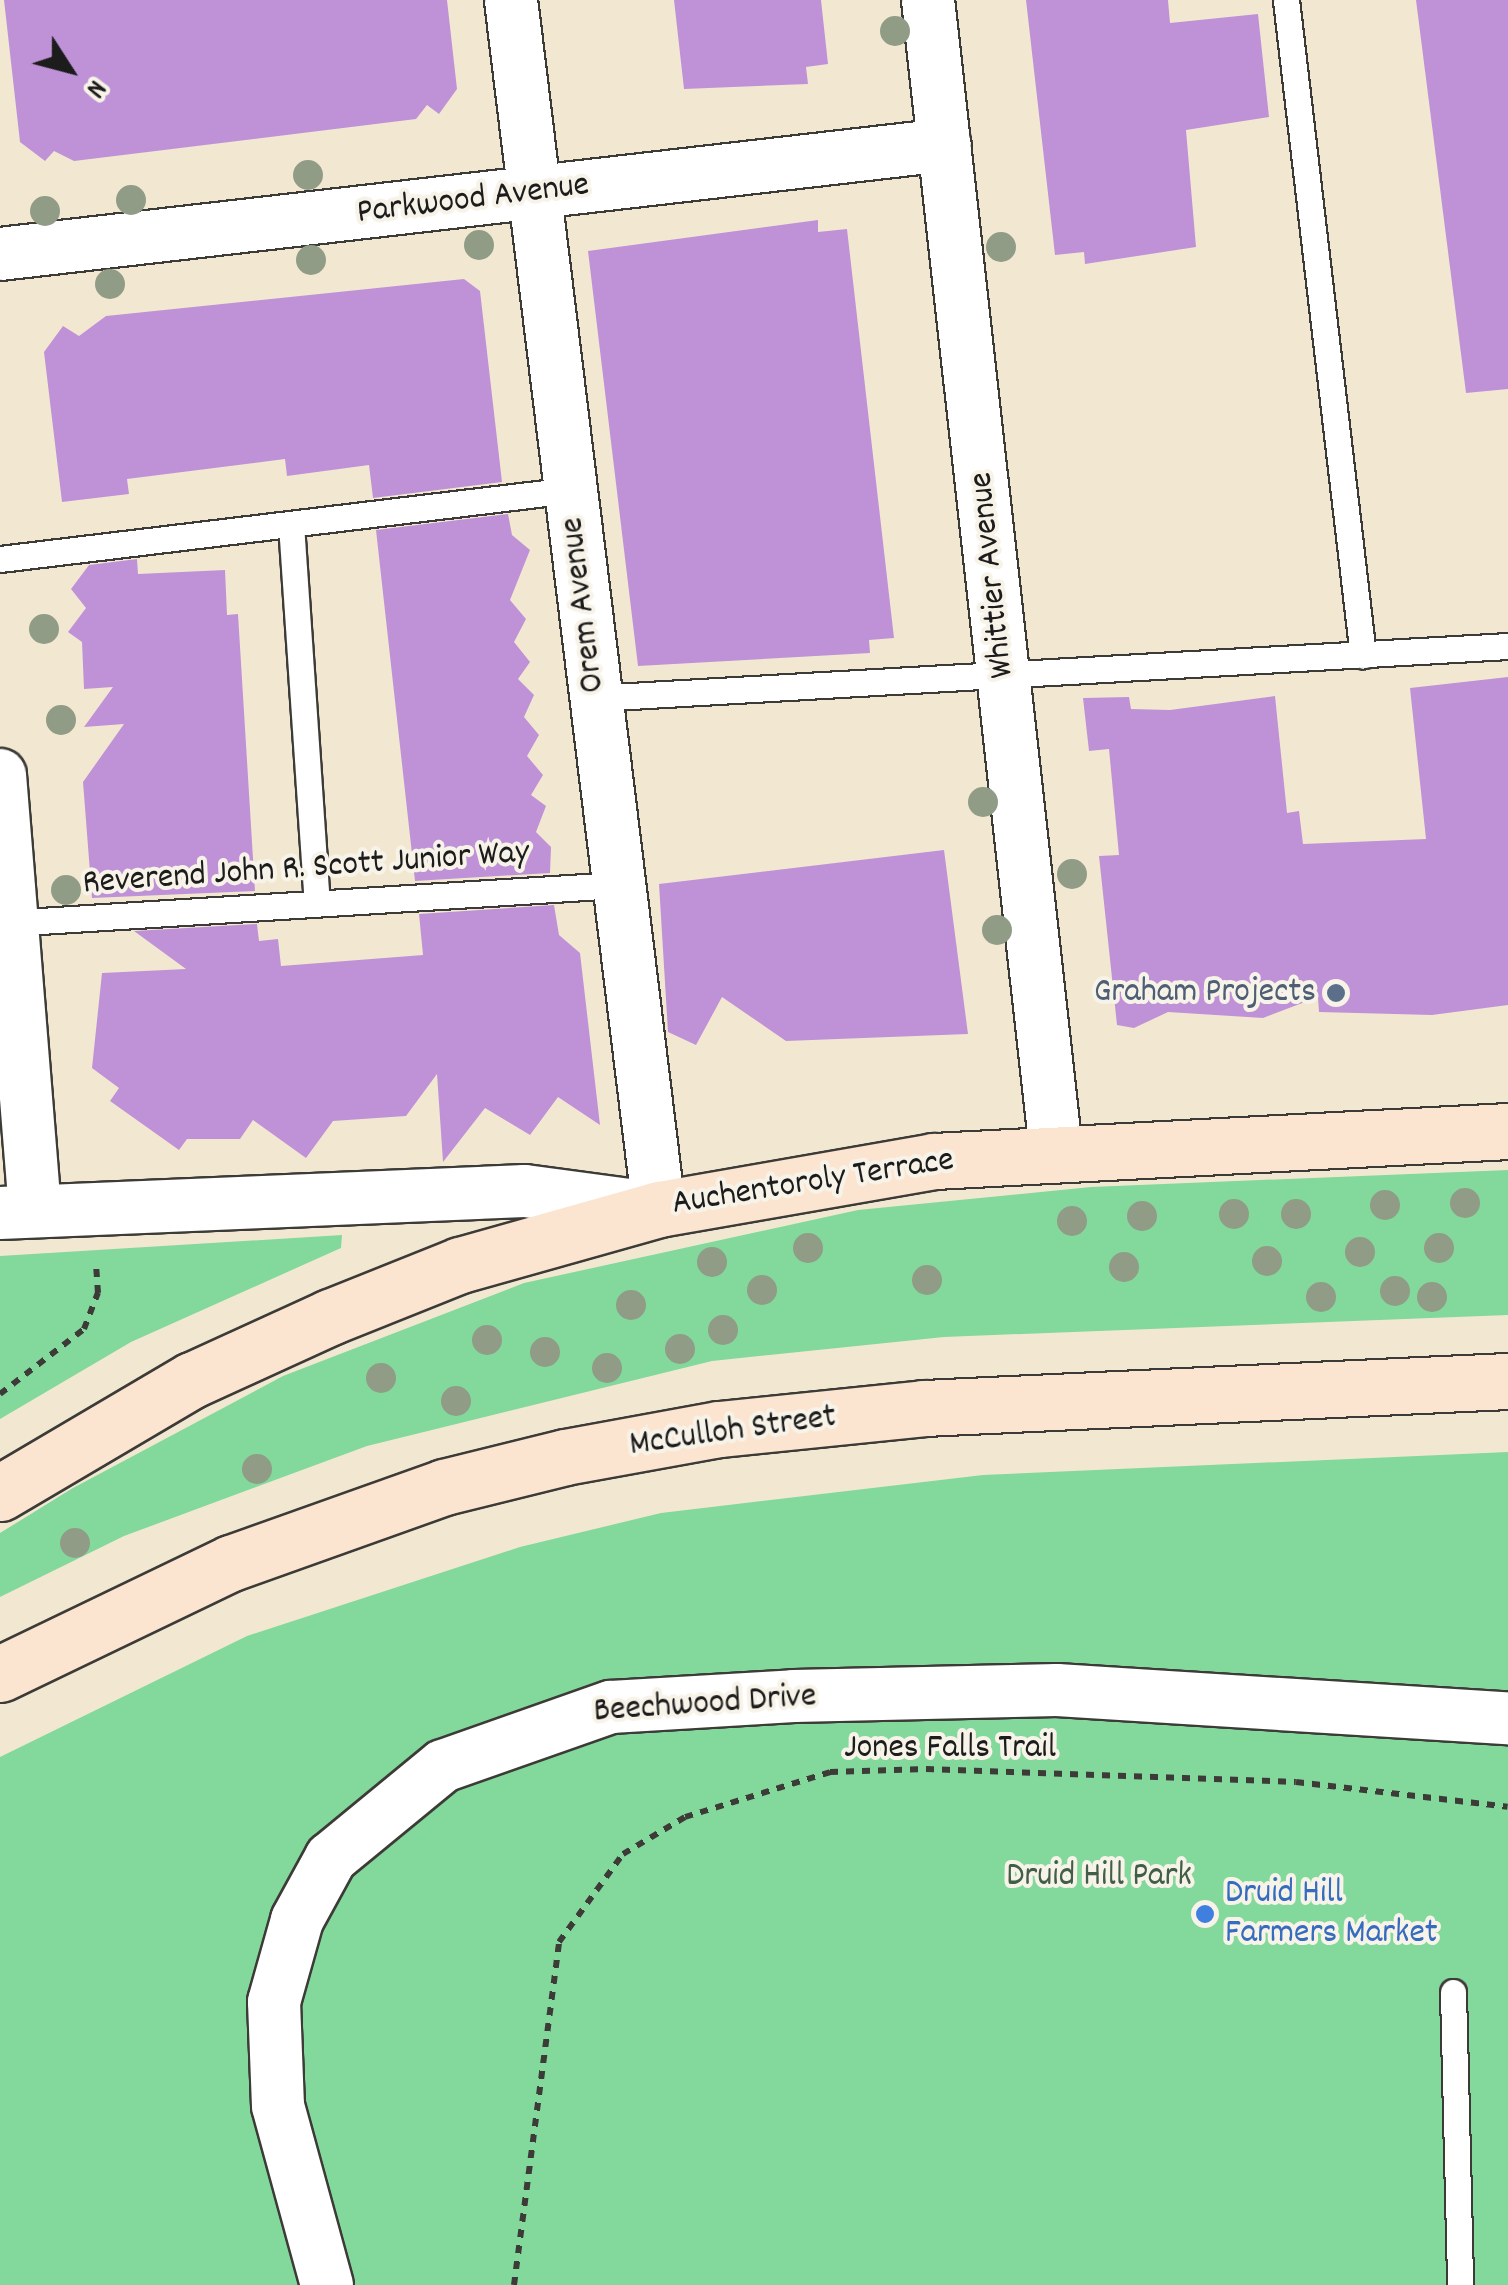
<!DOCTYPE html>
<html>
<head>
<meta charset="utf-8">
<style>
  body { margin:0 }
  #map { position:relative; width:1508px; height:2285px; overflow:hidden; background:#f2e8d2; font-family:Dekko,sans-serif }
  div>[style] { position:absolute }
  .green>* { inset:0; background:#83d89b }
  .building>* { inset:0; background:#bf92d7 }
  .path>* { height:6px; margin-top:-3px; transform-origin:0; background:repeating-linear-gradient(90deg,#3c3b37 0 8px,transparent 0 16px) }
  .roads { filter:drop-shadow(2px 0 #3c3b37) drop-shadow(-2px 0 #3c3b37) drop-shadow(0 2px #3c3b37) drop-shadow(0 -2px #3c3b37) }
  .lane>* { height:25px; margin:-12.5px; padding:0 12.5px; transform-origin:12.5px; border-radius:12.5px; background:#fff }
  .street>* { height:52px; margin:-26px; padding:0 26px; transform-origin:26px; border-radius:26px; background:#fff }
  .secondary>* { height:55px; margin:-27.5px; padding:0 27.5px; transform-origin:27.5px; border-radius:27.5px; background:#fce5d0 }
  .trees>* { width:30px; height:30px; margin:-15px; border-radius:50%; background:#909c86 }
  .dots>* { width:28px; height:28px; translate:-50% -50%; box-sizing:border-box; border:5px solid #f7f3e8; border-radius:50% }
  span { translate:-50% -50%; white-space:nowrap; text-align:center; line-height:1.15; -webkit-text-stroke:8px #f7f3e8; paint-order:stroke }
  .street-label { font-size:35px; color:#1c1c1c }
  .service-label { font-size:35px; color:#4e5e75 }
  .right { translate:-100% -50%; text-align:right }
  .park-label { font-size:35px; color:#405e48 }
  .shop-label { font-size:35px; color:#366cbe }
  .left { translate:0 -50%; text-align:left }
  .north { position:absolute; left:20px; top:20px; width:100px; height:100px; -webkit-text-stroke:8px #f7f3e8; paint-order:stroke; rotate:126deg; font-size:28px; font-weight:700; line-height:40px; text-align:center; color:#1c1c1c }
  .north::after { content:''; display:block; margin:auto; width:35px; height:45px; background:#1c1c1c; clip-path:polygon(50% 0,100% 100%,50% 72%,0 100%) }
</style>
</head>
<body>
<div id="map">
  <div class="green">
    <div style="clip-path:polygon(1508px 1170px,1508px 1315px,944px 1337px,712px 1361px,367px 1446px,124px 1536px,0 1597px,0 1533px,73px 1488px,283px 1376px,524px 1283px,858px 1210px,1091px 1187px)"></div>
    <div style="clip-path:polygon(342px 1235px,341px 1248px,131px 1342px,0 1419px,0 1256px)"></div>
    <div style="clip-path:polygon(1508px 1452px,1508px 2285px,0 2285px,0 1757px,247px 1636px,520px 1547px,661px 1513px,983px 1475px)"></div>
  </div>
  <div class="building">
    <div style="clip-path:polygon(4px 0,447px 0,457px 89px,439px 114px,427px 105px,416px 119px,74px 161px,54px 151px,45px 161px,20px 142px)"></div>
    <div style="clip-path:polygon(674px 0,821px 0,828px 64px,806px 67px,808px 84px,684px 89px)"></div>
    <div style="clip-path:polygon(1026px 0,1168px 0,1170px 23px,1258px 14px,1269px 117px,1186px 130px,1196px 247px,1085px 264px,1084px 252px,1055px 255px)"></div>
    <div style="clip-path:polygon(1416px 0,1508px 0,1508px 389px,1466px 393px)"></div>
    <div style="clip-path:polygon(818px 220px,818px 232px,847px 229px,894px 638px,869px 640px,870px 653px,638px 666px,588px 251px)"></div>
    <div style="clip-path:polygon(464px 279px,480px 291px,502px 482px,373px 498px,369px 465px,287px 476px,285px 459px,127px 479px,129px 494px,62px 502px,44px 352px,63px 326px,79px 336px,106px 316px)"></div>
    <div style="clip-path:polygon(508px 514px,512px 535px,530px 550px,510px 600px,526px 619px,514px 642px,530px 662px,518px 679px,534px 695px,524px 717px,539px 735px,527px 756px,543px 775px,531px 795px,546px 806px,536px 832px,551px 847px,550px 873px,415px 881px,376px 530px)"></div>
    <div style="clip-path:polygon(137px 559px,138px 574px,225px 570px,227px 615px,238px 614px,255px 891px,92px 898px,83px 782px,124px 724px,84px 727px,113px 687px,84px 689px,82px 642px,68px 632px,86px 608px,71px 589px,89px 565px)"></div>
    <div style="clip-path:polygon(1508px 677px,1508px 1005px,1432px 1015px,1319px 1012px,1318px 997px,1263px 1018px,1168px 1012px,1134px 1028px,1117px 1025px,1099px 856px,1119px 855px,1109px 749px,1089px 751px,1083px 698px,1129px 697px,1131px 709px,1170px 710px,1275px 696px,1287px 813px,1299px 811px,1303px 844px,1426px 839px,1410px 688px)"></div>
    <div style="clip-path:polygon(944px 850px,968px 1034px,786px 1041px,722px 997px,696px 1045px,668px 1032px,659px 884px)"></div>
    <div style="clip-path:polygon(554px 905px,559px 935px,580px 953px,600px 1125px,558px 1097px,530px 1135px,485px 1108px,443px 1162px,437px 1074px,406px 1116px,333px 1121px,306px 1158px,253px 1120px,240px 1139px,187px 1139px,179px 1150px,110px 1101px,119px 1088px,92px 1068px,102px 973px,186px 969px,134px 931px,257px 924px,259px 941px,278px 939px,281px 966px,423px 955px,419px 914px)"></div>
  </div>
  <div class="path">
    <div style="left:0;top:1394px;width:106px;rotate:-37.7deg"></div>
    <div style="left:84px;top:1329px;width:39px;rotate:-69deg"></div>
    <div style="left:98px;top:1293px;width:28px;rotate:-94deg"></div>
    <div style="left:514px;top:2285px;width:346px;rotate:-82.5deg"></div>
    <div style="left:559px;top:1942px;width:109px;rotate:-54deg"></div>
    <div style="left:623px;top:1854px;width:72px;rotate:-30.8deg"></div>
    <div style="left:685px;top:1817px;width:152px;rotate:-17.2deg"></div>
    <div style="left:830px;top:1772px;width:96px;rotate:-1.8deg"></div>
    <div style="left:926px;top:1769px;width:370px;rotate:2deg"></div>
    <div style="left:1296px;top:1782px;width:213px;rotate:6.7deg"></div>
  </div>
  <div class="roads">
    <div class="lane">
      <div style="left:1286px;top:0;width:660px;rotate:83.3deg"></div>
      <div style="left:291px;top:524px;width:378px;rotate:86.1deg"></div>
      <div style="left:0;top:559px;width:574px;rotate:-6.9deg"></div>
      <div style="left:595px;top:698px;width:914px;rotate:-3.26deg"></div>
      <div style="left:8px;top:923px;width:610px;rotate:-3.57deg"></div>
      <div style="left:1453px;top:1992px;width:293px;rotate:88.6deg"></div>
    </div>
    <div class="street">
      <div style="left:928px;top:0;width:1158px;rotate:83.65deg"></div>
      <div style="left:0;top:254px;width:951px;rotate:-6.58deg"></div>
      <div style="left:0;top:775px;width:437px;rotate:85.4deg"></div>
      <div style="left:0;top:1213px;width:525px;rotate:-2.4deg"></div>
      <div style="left:525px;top:1191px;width:135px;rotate:7.7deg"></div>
      <div style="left:659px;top:1209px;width:1218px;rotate:-96.98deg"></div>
      <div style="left:327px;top:2285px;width:186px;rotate:-105.3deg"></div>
      <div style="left:278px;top:2106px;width:104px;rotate:-92.2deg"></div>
      <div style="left:274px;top:2002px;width:85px;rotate:-74.3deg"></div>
      <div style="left:297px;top:1920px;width:71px;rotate:-61.3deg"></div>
      <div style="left:331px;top:1858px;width:145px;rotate:-39.4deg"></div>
      <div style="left:443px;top:1766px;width:178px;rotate:-19.4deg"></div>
      <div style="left:611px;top:1707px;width:183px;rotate:-3.4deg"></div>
      <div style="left:794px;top:1696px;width:263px;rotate:-1.3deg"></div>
      <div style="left:1057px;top:1690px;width:452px;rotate:3.6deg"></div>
    </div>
    <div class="secondary">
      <div style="left:0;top:1493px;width:223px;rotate:-30.5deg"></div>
      <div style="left:192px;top:1380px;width:152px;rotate:-24.5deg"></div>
      <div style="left:330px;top:1317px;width:140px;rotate:-21.8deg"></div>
      <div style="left:460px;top:1265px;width:207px;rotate:-15.7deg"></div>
      <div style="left:659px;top:1209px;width:279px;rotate:-9.9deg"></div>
      <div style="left:934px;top:1161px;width:575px;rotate:-2.99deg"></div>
      <div style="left:0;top:1674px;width:256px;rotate:-25.7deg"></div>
      <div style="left:231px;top:1563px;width:226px;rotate:-19.6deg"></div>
      <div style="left:444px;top:1487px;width:125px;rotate:-13.9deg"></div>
      <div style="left:565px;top:1457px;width:157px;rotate:-10.3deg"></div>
      <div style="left:719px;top:1429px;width:206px;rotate:-5.8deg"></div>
      <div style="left:924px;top:1408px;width:585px;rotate:-2.65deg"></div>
    </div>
  </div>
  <div class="trees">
    <div style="left:895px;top:31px"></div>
    <div style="left:308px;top:175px"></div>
    <div style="left:131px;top:200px"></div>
    <div style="left:45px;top:211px"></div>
    <div style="left:479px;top:245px"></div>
    <div style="left:1001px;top:247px"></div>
    <div style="left:311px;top:260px"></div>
    <div style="left:110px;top:284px"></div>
    <div style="left:44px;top:629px"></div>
    <div style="left:61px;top:720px"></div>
    <div style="left:983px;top:802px"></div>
    <div style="left:1072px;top:874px"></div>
    <div style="left:66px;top:890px"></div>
    <div style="left:997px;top:930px"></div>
    <div style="left:1465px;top:1203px"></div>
    <div style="left:1385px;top:1205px"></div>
    <div style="left:1234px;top:1214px"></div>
    <div style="left:1296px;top:1214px"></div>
    <div style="left:1142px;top:1216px"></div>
    <div style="left:1072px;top:1221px"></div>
    <div style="left:808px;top:1248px"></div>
    <div style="left:1439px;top:1248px"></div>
    <div style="left:1360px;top:1252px"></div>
    <div style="left:1267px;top:1261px"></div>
    <div style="left:712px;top:1262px"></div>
    <div style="left:1124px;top:1267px"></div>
    <div style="left:927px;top:1280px"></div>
    <div style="left:762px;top:1290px"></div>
    <div style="left:1395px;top:1291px"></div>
    <div style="left:1321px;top:1297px"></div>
    <div style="left:1432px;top:1297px"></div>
    <div style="left:631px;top:1305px"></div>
    <div style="left:723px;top:1330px"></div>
    <div style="left:487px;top:1340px"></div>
    <div style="left:680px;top:1349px"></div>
    <div style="left:545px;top:1352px"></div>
    <div style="left:607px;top:1368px"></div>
    <div style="left:381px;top:1378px"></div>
    <div style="left:456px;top:1401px"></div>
    <div style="left:257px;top:1469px"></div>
    <div style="left:75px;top:1543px"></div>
  </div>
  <div class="dots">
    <div style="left:1336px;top:993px;background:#5c6f8a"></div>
    <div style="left:1205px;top:1914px;background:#3f7fe0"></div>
  </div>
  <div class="street-label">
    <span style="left:473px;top:200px;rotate:-7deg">Parkwood Avenue</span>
    <span style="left:993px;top:575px;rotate:-96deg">Whittier Avenue</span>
    <span style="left:584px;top:605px;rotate:-97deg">Orem Avenue</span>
    <span style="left:306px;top:869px;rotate:-4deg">Reverend John R. Scott Junior Way</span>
    <span style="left:813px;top:1183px;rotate:-9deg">Auchentoroly Terrace</span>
    <span style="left:733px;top:1432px;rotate:-8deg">McCulloh Street</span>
    <span style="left:705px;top:1705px;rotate:-4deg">Beechwood Drive</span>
    <span style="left:950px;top:1749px">Jones Falls Trail</span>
  </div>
  <div class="service-label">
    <span class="right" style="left:1316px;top:993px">Graham Projects</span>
  </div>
  <div class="park-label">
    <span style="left:1099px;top:1877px">Druid Hill Park</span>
  </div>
  <div class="shop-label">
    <span class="left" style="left:1225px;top:1914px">Druid Hill<br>Farmers Market</span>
  </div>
  <div class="north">N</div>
</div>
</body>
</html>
